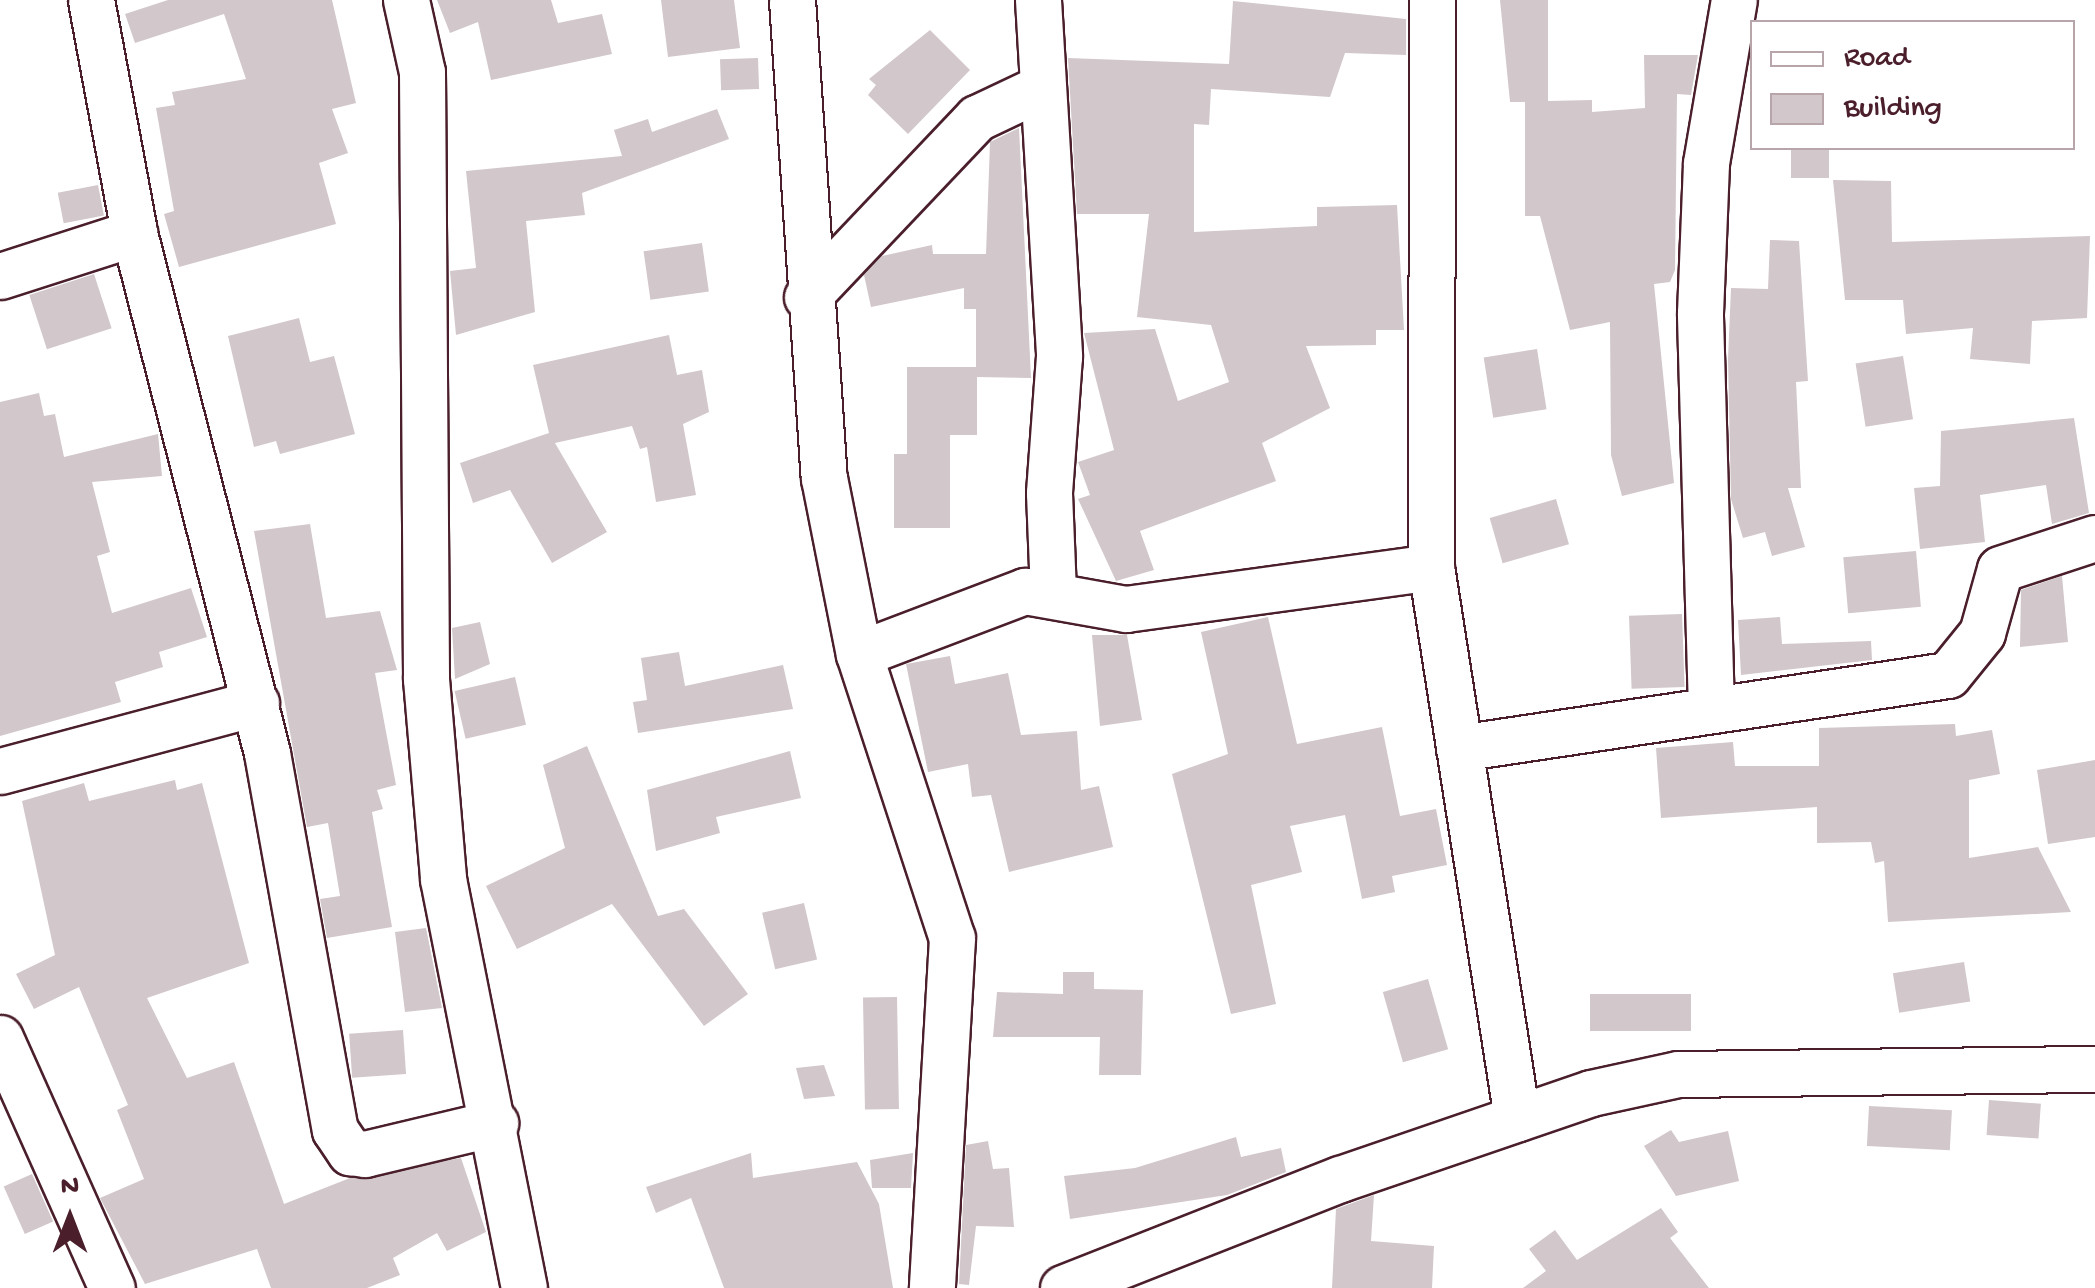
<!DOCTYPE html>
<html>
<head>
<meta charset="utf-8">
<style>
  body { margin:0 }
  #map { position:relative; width:2095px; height:1288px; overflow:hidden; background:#fff; font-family:"Gochi Hand",sans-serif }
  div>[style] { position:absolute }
  .building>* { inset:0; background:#d2c7cb; transform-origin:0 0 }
  .roads { filter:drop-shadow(2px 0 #4a1f2b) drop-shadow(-2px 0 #4a1f2b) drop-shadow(0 2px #4a1f2b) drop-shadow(0 -2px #4a1f2b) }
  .minor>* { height:45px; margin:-22.5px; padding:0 22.5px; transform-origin:22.5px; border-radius:22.5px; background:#fff }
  span { translate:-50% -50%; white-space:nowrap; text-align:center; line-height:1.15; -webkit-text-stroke:9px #fff; paint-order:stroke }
  .legend { position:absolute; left:1750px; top:20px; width:325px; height:130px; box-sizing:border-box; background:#fff; border:2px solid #b7a5aa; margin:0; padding:12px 18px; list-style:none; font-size:30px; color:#4a1f2b }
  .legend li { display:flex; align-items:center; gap:20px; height:50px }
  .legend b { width:50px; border:2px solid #b7a5aa }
  .north { position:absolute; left:20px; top:1168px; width:100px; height:100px; -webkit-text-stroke:8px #fff; paint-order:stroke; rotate:0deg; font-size:28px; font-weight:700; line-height:40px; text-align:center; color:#4a1f2b }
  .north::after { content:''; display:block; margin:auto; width:35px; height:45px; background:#4a1f2b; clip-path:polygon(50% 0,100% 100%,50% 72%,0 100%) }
</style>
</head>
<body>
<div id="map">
  <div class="building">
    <div style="clip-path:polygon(168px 0,332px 0,356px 103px,332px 109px,348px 153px,319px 163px,336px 224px,179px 267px,164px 214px,174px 211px,156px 108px,175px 105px,172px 92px,246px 79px,224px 14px,135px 43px,125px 14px)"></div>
    <div style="clip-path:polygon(437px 0,551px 0,558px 23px,602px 14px,612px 54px,491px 80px,478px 22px,450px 33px)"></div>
    <div style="clip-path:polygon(661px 0,734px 0,740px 48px,668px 57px)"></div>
    <div style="clip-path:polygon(1500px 0,1548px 0,1548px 101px,1592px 100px,1592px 112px,1645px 108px,1644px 55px,1698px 55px,1691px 95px,1677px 94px,1675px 270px,1670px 282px,1654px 284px,1674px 483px,1622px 496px,1611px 455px,1610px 322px,1570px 330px,1540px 216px,1525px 216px,1525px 102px,1534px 102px,1510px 102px)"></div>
    <div style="clip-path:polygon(1233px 1px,1406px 19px,1406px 55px,1345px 53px,1330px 97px,1211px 89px,1209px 125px,1194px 124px,1194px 232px,1317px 226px,1317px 207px,1397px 205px,1404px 330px,1376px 330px,1376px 345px,1306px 346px,1330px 408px,1262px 443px,1276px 481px,1140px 531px,1154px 570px,1116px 581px,1078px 499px,1090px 495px,1078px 462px,1114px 450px,1084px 333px,1155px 329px,1178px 401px,1229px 382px,1211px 325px,1137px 317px,1149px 214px,1077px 214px,1068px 58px,1229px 64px)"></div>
    <div style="clip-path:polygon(930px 30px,970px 70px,908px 134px,868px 95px,876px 85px,869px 79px)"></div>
    <div style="left:758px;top:58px;width:31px;height:38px;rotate:88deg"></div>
    <div style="clip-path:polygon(717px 109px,729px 139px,582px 193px,585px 215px,526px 221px,535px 312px,456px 335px,450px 271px,476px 268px,466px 171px,622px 156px,614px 130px,648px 119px,652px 132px)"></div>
    <div style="clip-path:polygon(1019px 128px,1031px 378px,977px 377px,977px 435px,950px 435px,950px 528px,894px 528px,894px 454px,907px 454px,907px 367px,976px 367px,976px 309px,964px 309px,964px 288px,871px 307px,864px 275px,882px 256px,932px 245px,933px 254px,986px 254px,990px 142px)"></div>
    <div style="left:1791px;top:148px;width:38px;height:30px"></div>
    <div style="clip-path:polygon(1833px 180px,1891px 181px,1892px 242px,2090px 236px,2087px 318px,2032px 321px,2030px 364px,1970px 359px,1973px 328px,1906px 334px,1903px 300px,1845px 300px)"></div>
    <div style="left:98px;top:185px;width:31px;height:41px;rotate:79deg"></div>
    <div style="clip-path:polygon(1770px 240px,1799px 241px,1808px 381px,1796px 382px,1801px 488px,1788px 488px,1805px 547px,1772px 556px,1765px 532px,1743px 538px,1731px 499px,1728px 359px,1731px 288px,1768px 289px)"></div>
    <div style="left:702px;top:243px;width:49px;height:59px;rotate:82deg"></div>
    <div style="left:94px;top:274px;width:57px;height:68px;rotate:72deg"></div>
    <div style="clip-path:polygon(299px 318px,310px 362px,334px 356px,355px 434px,280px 454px,276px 441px,254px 447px,228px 336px)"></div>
    <div style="clip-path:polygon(669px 335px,677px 375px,702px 370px,709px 412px,683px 424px,696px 495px,656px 502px,647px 447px,640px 449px,632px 426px,555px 443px,607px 532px,552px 563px,510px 490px,473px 503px,460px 463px,549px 433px,533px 365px)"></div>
    <div style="left:1537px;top:349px;width:61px;height:54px;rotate:81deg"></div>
    <div style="left:1903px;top:356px;width:64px;height:48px;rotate:81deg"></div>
    <div style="clip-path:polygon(39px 393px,44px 416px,55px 414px,64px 457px,158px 434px,162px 476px,92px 482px,110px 552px,97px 556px,112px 613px,191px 588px,207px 637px,159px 652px,163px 667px,115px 682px,121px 702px,0 736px,0 402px)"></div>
    <div style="clip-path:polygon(2074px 418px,2089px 513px,2052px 524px,2046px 485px,1980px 495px,1985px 542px,1920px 549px,1914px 488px,1940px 486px,1941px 431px)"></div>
    <div style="left:1556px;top:499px;width:47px;height:69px;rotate:74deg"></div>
    <div style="clip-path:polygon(310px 524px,326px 618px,380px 611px,397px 670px,375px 673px,396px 785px,377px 790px,383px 809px,372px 812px,392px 927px,327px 938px,320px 899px,340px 896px,328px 823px,307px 827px,254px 531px)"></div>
    <div style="left:1916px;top:551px;width:56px;height:73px;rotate:85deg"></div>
    <div style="clip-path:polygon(2062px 576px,2068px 642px,2020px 647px,2021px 590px)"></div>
    <div style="left:1682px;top:614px;width:73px;height:53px;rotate:88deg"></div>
    <div style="clip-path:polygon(1268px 617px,1297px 744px,1382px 727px,1400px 816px,1436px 809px,1447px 865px,1392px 876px,1395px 892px,1362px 899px,1345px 815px,1290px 826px,1302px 872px,1251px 885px,1276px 1004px,1231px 1014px,1172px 774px,1228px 754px,1201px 632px)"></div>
    <div style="clip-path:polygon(1780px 617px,1782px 644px,1871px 641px,1872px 660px,1741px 675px,1738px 620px)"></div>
    <div style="clip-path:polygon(480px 622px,490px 664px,455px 679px,452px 628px)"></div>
    <div style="clip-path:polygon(1092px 635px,1127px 635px,1142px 720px,1100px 726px)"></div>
    <div style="clip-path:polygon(679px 652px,685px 686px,783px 665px,793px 709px,638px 733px,633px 702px,647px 700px,641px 658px)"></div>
    <div style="clip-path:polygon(950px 656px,955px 684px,1008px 673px,1021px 735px,1077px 731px,1081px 790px,1099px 786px,1113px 847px,1009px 872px,991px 795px,972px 797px,968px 764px,928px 772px,906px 664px)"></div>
    <div style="left:515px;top:677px;width:49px;height:62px;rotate:77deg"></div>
    <div style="clip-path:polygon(1955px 724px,1956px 736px,1992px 730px,2000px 774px,1969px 780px,1969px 858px,2038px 847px,2071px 912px,1888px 922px,1884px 861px,1875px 863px,1871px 842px,1817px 843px,1817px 807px,1661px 818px,1656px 748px,1733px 742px,1735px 766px,1819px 766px,1819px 728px)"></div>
    <div style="clip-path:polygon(587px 746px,658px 916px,684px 909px,748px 994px,704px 1026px,612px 904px,517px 949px,486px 886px,565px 848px,543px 765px)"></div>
    <div style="clip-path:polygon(790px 751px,801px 798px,716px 817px,720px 833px,656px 851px,647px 790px)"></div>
    <div style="clip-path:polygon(2095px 760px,2095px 837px,2048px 844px,2037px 770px)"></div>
    <div style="clip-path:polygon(175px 780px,177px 790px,202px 783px,249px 963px,147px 998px,187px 1078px,234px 1062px,284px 1204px,350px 1178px,461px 1158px,486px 1232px,447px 1251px,437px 1233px,393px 1258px,400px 1275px,367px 1288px,271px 1288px,257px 1249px,145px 1284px,100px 1198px,144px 1179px,117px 1110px,128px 1105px,79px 987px,34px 1009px,16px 974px,55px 955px,22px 801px,84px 783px,89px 801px)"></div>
    <div style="left:804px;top:903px;width:58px;height:43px;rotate:77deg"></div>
    <div style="clip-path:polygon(426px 928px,442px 1008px,405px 1012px,395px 932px)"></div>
    <div style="left:1964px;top:962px;width:40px;height:72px;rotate:81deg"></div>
    <div style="clip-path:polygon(1063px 972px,1094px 972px,1094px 989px,1143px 990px,1141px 1075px,1099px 1075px,1100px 1037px,993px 1037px,997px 992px,1063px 994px)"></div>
    <div style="left:1428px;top:979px;width:73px;height:47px;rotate:74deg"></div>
    <div style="left:1691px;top:994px;width:37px;height:101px;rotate:90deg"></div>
    <div style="left:897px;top:997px;width:112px;height:34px;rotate:89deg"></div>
    <div style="left:403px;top:1030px;width:44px;height:54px;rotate:86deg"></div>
    <div style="clip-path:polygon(824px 1065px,835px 1096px,804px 1099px,796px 1068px)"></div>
    <div style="left:1989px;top:1100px;width:52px;height:35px;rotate:4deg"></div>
    <div style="left:1869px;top:1106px;width:83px;height:40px;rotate:3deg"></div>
    <div style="clip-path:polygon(1671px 1130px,1679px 1142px,1728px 1131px,1739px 1181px,1676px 1196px,1644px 1146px)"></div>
    <div style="clip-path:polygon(1236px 1137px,1241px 1157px,1281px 1148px,1286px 1172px,1227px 1195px,1070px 1219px,1064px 1176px,1135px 1168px)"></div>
    <div style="clip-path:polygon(988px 1141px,993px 1169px,1009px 1168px,1014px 1227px,976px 1226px,969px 1285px,959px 1284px,966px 1145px)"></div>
    <div style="clip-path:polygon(751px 1153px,753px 1178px,857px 1162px,879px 1204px,893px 1288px,724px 1288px,691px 1198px,656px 1213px,646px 1187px)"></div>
    <div style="clip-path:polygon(913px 1153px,911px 1188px,872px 1188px,870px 1160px)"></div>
    <div style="left:32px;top:1174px;width:52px;height:31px;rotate:66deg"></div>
    <div style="clip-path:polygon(1374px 1195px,1371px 1241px,1434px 1246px,1432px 1288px,1332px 1288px,1336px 1209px)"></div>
    <div style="clip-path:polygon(1661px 1208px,1678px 1232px,1670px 1238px,1709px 1288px,1523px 1288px,1546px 1271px,1529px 1249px,1555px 1230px,1577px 1260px)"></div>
  </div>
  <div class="roads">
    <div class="minor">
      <div style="left:91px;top:0;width:237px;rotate:79.5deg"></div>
      <div style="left:134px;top:233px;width:537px;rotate:75.65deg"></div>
      <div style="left:267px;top:753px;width:383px;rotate:79.8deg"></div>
      <div style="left:335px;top:1130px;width:27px;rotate:56deg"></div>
      <div style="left:350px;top:1152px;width:15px;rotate:8deg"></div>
      <div style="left:365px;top:1154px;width:134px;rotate:-13.4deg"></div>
      <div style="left:406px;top:0;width:74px;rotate:77.5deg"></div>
      <div style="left:422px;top:72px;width:607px;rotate:89.62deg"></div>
      <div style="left:426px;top:679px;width:201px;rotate:85.1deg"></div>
      <div style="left:443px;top:879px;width:417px;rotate:78.8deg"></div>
      <div style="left:792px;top:0;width:479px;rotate:86.2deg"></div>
      <div style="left:824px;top:478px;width:179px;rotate:78.8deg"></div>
      <div style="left:859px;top:654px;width:299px;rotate:71.9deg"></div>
      <div style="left:952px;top:938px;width:351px;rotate:93.3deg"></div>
      <div style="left:1038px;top:0;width:357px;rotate:86.6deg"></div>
      <div style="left:1059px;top:356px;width:137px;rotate:94.2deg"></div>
      <div style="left:1049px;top:493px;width:98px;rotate:87.7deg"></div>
      <div style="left:1432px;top:0;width:567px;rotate:90.1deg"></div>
      <div style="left:1431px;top:567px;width:558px;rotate:81.13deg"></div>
      <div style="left:0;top:276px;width:141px;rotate:-17.8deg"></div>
      <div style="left:807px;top:297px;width:247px;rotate:-46.5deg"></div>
      <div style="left:977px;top:118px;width:65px;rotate:-25.4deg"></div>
      <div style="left:859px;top:654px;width:178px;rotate:-20.8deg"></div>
      <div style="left:1025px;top:591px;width:103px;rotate:10.1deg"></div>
      <div style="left:1126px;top:609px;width:308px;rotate:-7.8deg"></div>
      <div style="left:1711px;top:710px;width:397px;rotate:-91.6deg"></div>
      <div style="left:1700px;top:313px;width:150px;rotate:-87.7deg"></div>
      <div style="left:1706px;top:163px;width:165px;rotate:-80.3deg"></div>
      <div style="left:1459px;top:748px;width:494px;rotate:-8.5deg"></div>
      <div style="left:1948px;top:675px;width:54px;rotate:-51deg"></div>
      <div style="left:1982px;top:633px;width:66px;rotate:-74.3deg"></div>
      <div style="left:2000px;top:569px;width:100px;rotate:-18.1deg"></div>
      <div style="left:0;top:771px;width:265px;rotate:-14.9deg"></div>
      <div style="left:0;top:1038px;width:274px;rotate:65.9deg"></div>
      <div style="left:1063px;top:1288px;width:298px;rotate:-21.5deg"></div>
      <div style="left:1340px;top:1179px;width:265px;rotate:-18.9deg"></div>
      <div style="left:1591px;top:1093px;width:89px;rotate:-12.3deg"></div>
      <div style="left:1678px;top:1074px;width:417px;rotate:-0.7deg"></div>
    </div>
  </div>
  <ul class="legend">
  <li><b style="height:12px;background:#fff"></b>Road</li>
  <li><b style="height:28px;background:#d2c7cb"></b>Building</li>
  </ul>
  <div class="north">N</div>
</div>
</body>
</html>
